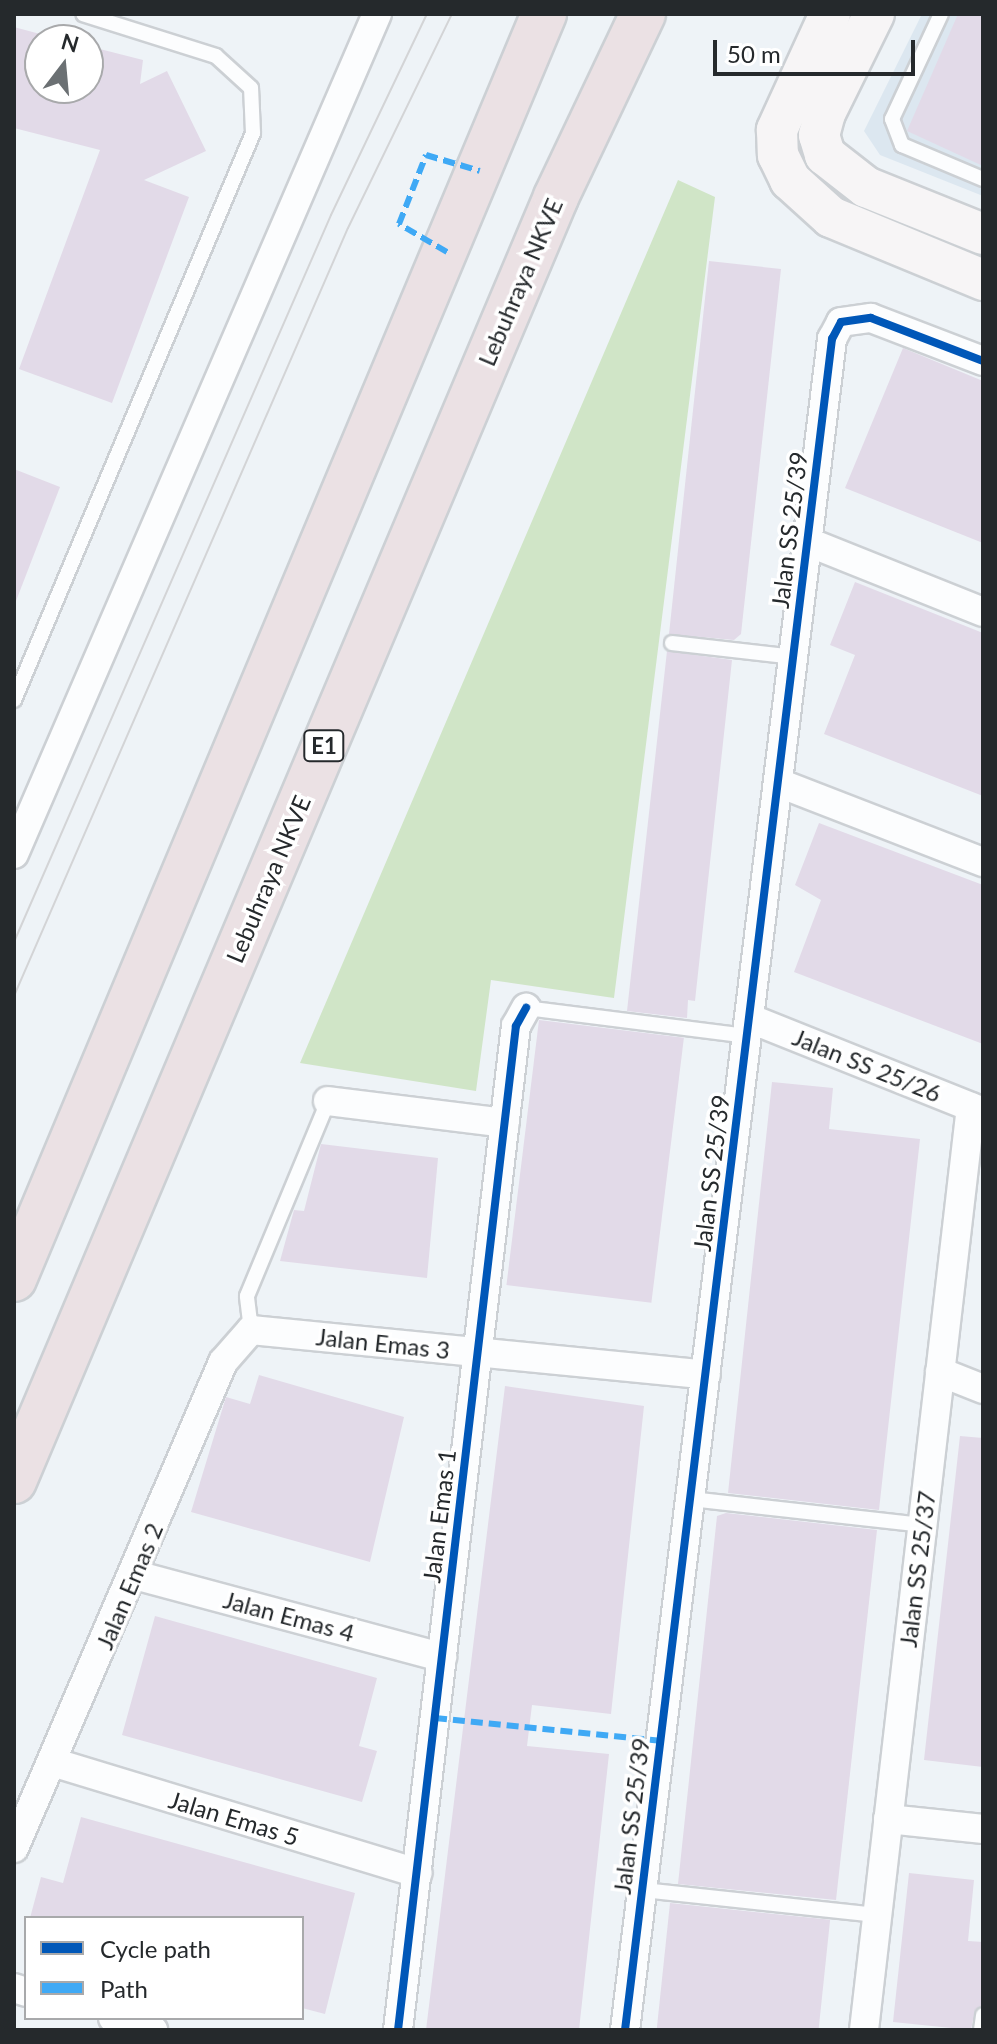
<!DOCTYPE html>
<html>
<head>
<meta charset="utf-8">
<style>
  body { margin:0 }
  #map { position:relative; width:997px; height:2044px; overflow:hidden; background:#eef3f7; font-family:Lato,sans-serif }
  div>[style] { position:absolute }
  .built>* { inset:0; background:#dce7f0 }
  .green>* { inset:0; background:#d0e5c7 }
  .building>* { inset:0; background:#e2dae8; transform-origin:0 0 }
  .roads { filter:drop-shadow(2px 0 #ccd0d4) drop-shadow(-2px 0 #ccd0d4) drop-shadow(0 2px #ccd0d4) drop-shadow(0 -2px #ccd0d4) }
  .service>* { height:14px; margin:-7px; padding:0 7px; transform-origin:7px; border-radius:7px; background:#fcfdfe }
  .minor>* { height:28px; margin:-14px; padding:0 14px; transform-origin:14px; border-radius:14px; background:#fcfdfe }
  .secondary>* { height:40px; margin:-20px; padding:0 20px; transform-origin:20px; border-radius:20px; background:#f7f5f6 }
  .motorway>* { height:44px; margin:-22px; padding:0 22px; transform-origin:22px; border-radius:22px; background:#ebe1e4 }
  .tram>* { height:2px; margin:-1px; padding:0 1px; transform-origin:1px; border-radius:1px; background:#d3d4d6 }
  .quiet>* { height:6px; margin-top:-3px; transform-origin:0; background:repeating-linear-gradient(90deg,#3fa9f5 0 12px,transparent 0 18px) }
  .cycleway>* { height:8px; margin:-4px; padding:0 4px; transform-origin:4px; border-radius:4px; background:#0057b8 }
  span { translate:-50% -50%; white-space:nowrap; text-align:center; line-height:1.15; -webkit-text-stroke:7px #fff; paint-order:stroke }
  .shield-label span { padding:2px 6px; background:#fff; border:2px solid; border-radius:6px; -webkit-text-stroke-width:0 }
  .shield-label { font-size:22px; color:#25292c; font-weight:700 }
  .street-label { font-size:24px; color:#25292c }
  .frame { position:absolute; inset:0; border:16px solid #25292c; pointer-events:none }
  .legend { position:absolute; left:24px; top:1916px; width:280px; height:104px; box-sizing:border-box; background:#fff; border:2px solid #a8a9ab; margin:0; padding:10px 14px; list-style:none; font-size:24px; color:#25292c }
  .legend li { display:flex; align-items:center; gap:16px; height:40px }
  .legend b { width:40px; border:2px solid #a8a9ab }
  .north { position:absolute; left:24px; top:24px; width:80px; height:80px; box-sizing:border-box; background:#fff; border:2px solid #a8a9ab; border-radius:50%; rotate:16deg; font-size:22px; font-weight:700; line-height:32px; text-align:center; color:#25292c }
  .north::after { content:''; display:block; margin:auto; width:28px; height:36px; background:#6b7073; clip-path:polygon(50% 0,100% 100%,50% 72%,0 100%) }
  .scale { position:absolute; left:713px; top:40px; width:202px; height:36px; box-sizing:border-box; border:4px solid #25292c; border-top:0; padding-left:10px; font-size:24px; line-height:28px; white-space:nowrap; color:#25292c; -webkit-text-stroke:6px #fff; paint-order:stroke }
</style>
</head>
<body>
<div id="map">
  <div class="built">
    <div style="clip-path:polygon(922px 14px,983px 14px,983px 196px,880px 155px,864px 131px)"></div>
  </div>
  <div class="green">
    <div style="clip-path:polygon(678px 180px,715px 197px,614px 998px,491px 980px,476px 1091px,300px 1063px)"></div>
  </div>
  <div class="building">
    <div style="clip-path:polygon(958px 14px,983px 14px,983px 166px,907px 131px)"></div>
    <div style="clip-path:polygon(14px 27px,40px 34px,40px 88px,88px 88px,88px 46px,143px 60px,140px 84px,167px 71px,206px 151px,144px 180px,189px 197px,112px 403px,19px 369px,100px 150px,14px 128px)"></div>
    <div style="clip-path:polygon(709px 261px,781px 269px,741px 634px,734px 640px,669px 634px)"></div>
    <div style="clip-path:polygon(903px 348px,983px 381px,983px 543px,845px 488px)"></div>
    <div style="clip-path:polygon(14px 469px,60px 487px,16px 601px,14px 600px)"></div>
    <div style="clip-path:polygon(855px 582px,983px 633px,983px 796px,824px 734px,855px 655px,830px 645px)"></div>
    <div style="clip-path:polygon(667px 651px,732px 660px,695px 1001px,688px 1000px,687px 1018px,627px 1011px)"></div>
    <div style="clip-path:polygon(819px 823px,983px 885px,983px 1044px,794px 972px,821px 900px,795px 885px)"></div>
    <div style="left:539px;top:1020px;width:146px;height:267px;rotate:7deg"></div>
    <div style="clip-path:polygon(772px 1082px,833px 1088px,829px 1129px,920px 1139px,879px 1510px,728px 1493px)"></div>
    <div style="clip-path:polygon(321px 1144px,438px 1158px,427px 1278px,280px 1261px,294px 1210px,304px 1211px)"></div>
    <div style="clip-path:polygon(259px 1375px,404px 1417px,370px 1562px,191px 1512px,226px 1397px,250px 1404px)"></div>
    <div style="clip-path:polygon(505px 1386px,644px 1406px,611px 1714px,532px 1705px,527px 1746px,609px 1754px,579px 2030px,426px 2030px)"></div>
    <div style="clip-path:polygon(960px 1436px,983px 1438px,983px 1767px,924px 1760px)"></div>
    <div style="clip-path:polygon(726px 1513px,877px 1530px,836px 1900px,678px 1884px,717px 1516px)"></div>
    <div style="clip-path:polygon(155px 1616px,377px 1678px,359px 1746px,377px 1751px,362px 1802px,122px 1735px)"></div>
    <div style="clip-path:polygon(81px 1817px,355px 1893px,325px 2014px,302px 2008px,302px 1918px,30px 1918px,41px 1877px,63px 1883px)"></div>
    <div style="clip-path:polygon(909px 1873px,974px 1880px,968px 1941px,983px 1942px,983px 2005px,975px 2010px,971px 2030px,893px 2022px)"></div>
    <div style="left:670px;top:1903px;width:161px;height:128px;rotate:6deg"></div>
  </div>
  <div class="roads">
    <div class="service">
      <div style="left:941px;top:14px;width:116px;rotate:115deg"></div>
      <div style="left:892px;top:119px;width:28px;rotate:69deg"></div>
      <div style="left:902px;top:145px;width:88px;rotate:22.8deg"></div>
      <div style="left:672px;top:643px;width:123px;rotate:6.5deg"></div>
      <div style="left:14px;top:700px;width:615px;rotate:-67.14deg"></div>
      <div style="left:253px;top:133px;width:45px;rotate:-92.5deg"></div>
      <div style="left:251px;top:88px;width:47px;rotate:-137.6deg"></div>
      <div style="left:216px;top:56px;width:139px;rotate:-162.5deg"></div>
      <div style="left:526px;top:1008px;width:225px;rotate:7.2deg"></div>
      <div style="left:251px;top:1330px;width:34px;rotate:-97deg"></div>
      <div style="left:247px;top:1296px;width:211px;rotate:-67.4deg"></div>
      <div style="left:691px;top:1499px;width:232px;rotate:6.4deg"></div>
      <div style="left:643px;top:1890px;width:235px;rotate:6.1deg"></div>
      <div style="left:981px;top:2030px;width:15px;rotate:-82deg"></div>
    </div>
    <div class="minor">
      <div style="left:808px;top:542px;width:188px;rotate:21.8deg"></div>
      <div style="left:779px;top:783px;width:219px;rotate:21.2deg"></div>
      <div style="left:14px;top:854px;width:915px;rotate:-66.63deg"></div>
      <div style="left:751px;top:1019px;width:250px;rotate:21.8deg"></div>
      <div style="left:328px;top:1101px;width:178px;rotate:7.1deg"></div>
      <div style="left:940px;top:1372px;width:46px;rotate:21.6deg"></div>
      <div style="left:135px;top:1575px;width:318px;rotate:15deg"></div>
      <div style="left:52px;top:1762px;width:382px;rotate:16.9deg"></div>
      <div style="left:888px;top:1819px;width:96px;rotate:6deg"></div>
      <div style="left:14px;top:1848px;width:529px;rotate:-66.73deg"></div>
      <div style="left:223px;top:1362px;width:43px;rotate:-48.8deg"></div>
      <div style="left:251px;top:1330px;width:457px;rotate:5.6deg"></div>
      <div style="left:14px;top:1988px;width:13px;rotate:18deg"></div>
      <div style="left:113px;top:2018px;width:42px;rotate:16.7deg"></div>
      <div style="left:398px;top:2030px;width:1011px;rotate:-83.3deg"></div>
      <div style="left:516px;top:1026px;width:21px;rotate:-61deg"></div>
      <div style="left:625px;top:2030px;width:1704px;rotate:-83.02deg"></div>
      <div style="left:832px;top:339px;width:19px;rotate:-62deg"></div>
      <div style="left:841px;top:322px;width:30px;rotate:-8deg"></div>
      <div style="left:871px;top:318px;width:120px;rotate:21deg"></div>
      <div style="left:864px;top:2030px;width:929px;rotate:-83.39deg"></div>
    </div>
    <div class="secondary">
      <div style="left:830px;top:14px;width:128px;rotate:114.6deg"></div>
      <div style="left:777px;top:130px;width:25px;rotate:88deg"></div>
      <div style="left:778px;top:155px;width:28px;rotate:64deg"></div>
      <div style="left:790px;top:180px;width:55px;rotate:42.1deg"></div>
      <div style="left:831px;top:217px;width:165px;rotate:22.5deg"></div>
      <div style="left:874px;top:14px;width:110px;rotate:116.3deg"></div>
      <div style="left:825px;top:113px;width:23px;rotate:105deg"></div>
      <div style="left:819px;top:135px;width:21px;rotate:73deg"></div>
      <div style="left:825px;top:155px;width:52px;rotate:38deg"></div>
      <div style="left:866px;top:187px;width:126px;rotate:21.9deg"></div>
    </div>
    <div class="motorway">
      <div style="left:14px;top:1279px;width:1372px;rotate:-67.27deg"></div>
      <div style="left:14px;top:1481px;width:1394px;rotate:-67.11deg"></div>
      <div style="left:556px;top:197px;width:203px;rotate:-64.6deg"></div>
    </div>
  </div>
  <div class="tram">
    <div style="left:14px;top:942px;width:793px;rotate:-66.44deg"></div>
    <div style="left:331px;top:215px;width:223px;rotate:-64.5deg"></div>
    <div style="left:14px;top:996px;width:837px;rotate:-66.5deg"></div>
    <div style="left:348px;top:228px;width:238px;rotate:-64.1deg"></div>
  </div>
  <div class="quiet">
    <div style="left:447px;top:252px;width:56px;rotate:-149.7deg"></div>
    <div style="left:399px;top:224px;width:74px;rotate:-68.6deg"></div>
    <div style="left:426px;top:155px;width:56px;rotate:16.5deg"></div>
    <div style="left:435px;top:1718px;width:226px;rotate:5.8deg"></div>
  </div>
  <div class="cycleway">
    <div style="left:398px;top:2030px;width:1011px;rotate:-83.3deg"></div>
    <div style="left:516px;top:1026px;width:21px;rotate:-61deg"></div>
    <div style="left:625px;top:2030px;width:1704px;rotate:-83.02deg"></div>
    <div style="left:832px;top:339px;width:19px;rotate:-62deg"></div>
    <div style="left:841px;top:322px;width:30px;rotate:-8deg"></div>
    <div style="left:871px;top:318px;width:120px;rotate:21deg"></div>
  </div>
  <div class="shield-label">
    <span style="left:324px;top:746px">E1</span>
  </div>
  <div class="street-label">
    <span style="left:520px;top:282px;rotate:-67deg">Lebuhraya NKVE</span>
    <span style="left:789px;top:530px;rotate:-83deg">Jalan SS 25/39</span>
    <span style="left:268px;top:879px;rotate:-67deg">Lebuhraya NKVE</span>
    <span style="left:867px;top:1065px;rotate:22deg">Jalan SS 25/26</span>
    <span style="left:711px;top:1173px;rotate:-83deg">Jalan SS 25/39</span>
    <span style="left:383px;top:1343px;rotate:6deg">Jalan Emas 3</span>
    <span style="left:439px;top:1516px;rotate:-83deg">Jalan Emas 1</span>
    <span style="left:917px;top:1569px;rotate:-83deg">Jalan SS 25/37</span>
    <span style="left:129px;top:1586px;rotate:-67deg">Jalan Emas 2</span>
    <span style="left:289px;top:1616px;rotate:15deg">Jalan Emas 4</span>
    <span style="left:631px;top:1816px;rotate:-83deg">Jalan SS 25/39</span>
    <span style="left:234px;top:1818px;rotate:17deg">Jalan Emas 5</span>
  </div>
  <div class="frame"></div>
  <ul class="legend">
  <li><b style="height:10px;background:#0057b8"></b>Cycle path</li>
  <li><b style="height:10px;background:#3fa9f5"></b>Path</li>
  </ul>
  <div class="north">N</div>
  <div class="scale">50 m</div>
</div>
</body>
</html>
